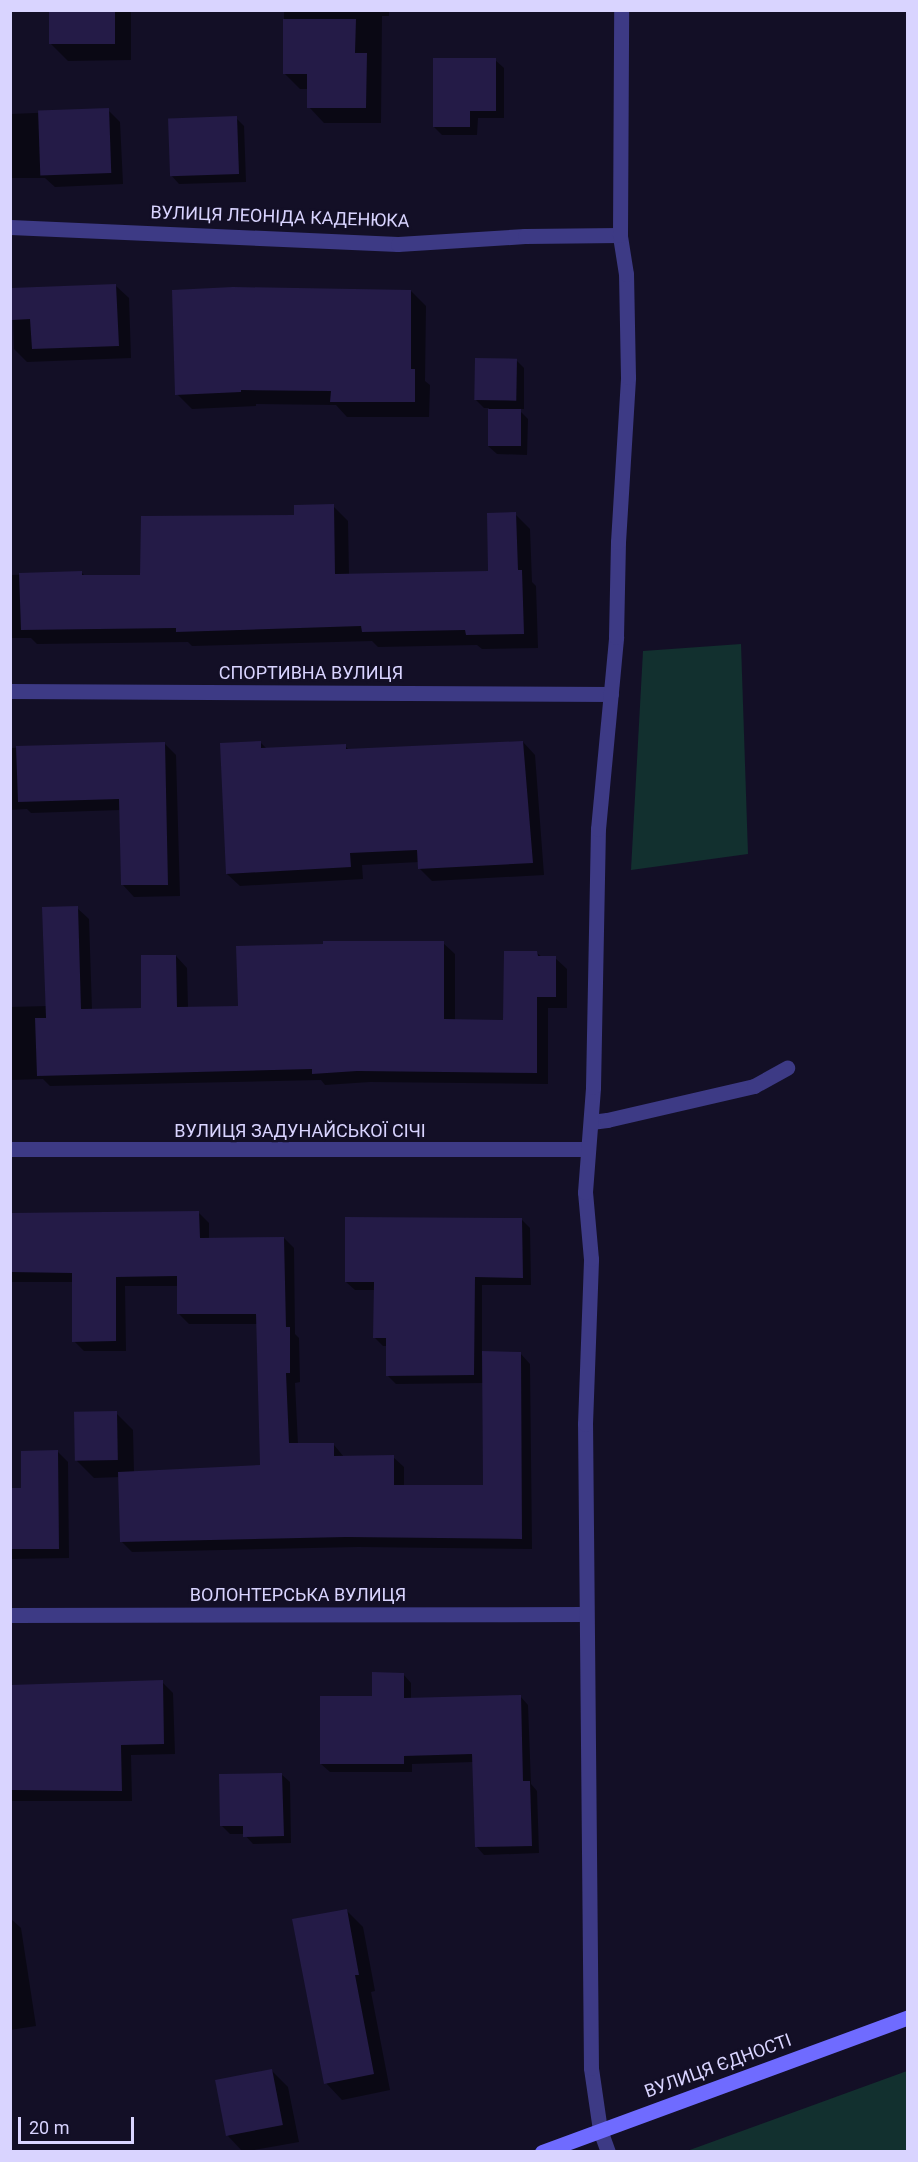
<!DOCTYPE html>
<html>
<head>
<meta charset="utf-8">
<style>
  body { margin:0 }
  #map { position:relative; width:918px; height:2162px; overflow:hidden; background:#130f26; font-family:Roboto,sans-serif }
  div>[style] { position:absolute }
  .green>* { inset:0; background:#12302f }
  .shadow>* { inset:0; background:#0007 }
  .building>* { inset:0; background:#241b47; transform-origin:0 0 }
  .service>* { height:15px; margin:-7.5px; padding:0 7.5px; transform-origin:7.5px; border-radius:7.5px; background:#3d3a85 }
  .minor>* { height:15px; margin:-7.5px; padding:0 7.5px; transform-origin:7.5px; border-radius:7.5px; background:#3d3a85 }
  .secondary>* { height:15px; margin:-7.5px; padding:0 7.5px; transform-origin:7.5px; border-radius:7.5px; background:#6f6bff }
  span { translate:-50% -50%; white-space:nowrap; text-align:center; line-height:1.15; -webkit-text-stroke:4.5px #130f26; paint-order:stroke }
  .street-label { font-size:18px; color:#d9d4ff }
  .frame { position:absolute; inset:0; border:12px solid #d9d4ff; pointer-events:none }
  .scale { position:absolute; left:18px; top:2117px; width:116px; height:27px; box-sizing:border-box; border:3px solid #d9d4ff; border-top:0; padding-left:8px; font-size:18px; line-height:21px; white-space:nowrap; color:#d9d4ff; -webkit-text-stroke:4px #130f26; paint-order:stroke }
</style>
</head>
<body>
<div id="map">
  <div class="green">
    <div style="clip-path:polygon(741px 644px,748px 854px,631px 870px,643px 651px)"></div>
    <div style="clip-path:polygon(907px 2071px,907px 2151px,687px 2151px)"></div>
  </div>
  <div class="shadow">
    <div style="clip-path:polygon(51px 10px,131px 10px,131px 60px,68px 61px,51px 44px)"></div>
    <div style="clip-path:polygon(284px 10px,389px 10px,389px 16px,382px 16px,381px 123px,324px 123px,309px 107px,309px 89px,300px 89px,284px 73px)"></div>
    <div style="clip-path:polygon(495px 60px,504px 68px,504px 118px,478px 118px,477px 135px,442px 135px,434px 127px)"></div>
    <div style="clip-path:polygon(108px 110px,120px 122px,123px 184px,55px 187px,45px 178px,10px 178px,10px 114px)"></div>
    <div style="clip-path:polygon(236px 118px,244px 126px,246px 182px,179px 184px,171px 175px)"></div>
    <div style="clip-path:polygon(116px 286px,129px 298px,131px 358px,27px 362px,14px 349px,12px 289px)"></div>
    <div style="clip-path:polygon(411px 291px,426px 306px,425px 381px,430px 385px,429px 417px,347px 417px,336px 405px,256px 404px,256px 406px,192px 409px,177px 394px)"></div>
    <div style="clip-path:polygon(516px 360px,524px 368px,524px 409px,518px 409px,528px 419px,527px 455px,497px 454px,488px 446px,489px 408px,484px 408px,476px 400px)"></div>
    <div style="clip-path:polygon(333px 506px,348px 521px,349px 575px,489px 572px,515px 514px,530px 529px,532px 582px,536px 586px,538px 648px,482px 649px,477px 645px,378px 647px,372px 641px,192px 646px,188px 642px,37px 644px,31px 638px,10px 638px,10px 575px,82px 573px,86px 577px,142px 576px,295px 517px)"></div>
    <div style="clip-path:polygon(260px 742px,267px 749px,345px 746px,349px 750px,523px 742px,535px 755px,544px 875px,432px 881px,419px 868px,419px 862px,362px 865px,363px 879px,240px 886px,227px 874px)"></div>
    <div style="clip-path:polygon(164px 743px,176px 755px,180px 896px,134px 897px,123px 885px,121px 810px,31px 813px,27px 809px,10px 810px,10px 748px)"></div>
    <div style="clip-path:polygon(77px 908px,89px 919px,92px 1010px,143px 1010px,176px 956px,187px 968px,188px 1008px,240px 1007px,443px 943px,455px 954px,455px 1020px,505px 1021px,537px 953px,542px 957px,555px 958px,567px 969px,567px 1008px,548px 1008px,548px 1084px,370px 1082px,325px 1085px,321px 1080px,50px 1086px,43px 1079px,10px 1080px,10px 1007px,47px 1006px)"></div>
    <div style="clip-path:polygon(199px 1213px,209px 1223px,209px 1239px,284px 1238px,294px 1248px,295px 1334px,299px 1338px,300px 1382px,295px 1383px,298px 1445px,334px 1445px,344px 1457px,393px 1457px,404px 1467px,404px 1486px,485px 1486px,484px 1383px,396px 1384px,387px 1375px,387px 1346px,383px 1346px,375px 1338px,375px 1290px,355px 1290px,346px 1282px,522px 1220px,530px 1228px,531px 1285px,482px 1285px,482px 1353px,520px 1353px,530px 1364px,532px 1549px,358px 1547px,132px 1552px,121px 1541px,120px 1477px,94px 1478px,77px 1461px,116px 1413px,133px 1430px,134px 1473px,261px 1467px,257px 1324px,189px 1324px,179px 1314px,179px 1286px,125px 1286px,126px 1351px,84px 1351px,74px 1341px,73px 1282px,10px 1282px,10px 1214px)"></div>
    <div style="clip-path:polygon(58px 1452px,68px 1462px,69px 1558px,10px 1559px,10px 1489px,23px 1489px)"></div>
    <div style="clip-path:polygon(403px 1674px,411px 1683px,411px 1700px,520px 1696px,528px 1705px,531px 1784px,537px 1791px,539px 1853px,484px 1855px,476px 1846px,473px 1762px,412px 1764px,412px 1772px,330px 1772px,321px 1764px,374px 1698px)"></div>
    <div style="clip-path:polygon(162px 1682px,173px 1693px,175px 1754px,131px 1755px,132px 1801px,10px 1801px,10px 1686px)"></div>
    <div style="clip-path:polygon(281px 1774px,290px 1782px,291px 1843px,253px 1844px,244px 1834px,230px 1834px,222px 1826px)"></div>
    <div style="clip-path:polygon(346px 1910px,363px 1927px,375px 1991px,371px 1992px,390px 2090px,342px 2100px,326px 2083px)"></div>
    <div style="clip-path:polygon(10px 1918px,21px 1928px,36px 2026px,10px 2030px)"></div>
    <div style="clip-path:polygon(271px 2070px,288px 2087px,299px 2142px,243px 2152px,228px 2136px)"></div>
  </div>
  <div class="building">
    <div style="left:49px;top:10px;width:66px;height:34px"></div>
    <div style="clip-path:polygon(283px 19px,356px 19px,355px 53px,367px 53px,366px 108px,307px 108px,307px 74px,283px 74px)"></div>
    <div style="clip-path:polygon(433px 58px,496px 58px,496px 111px,470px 111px,470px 127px,433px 127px)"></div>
    <div style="left:109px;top:108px;width:65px;height:71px;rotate:88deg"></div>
    <div style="left:237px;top:116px;width:58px;height:69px;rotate:88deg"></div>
    <div style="clip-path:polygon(116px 284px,119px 346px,32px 349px,30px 319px,12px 320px,11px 288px)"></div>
    <div style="clip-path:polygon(233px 287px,411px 290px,411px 369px,415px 369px,415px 402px,330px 402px,331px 391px,241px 390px,241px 392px,175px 395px,172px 290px)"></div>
    <div style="left:475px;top:358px;width:42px;height:42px;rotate:1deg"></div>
    <div style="left:488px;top:409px;width:33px;height:37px"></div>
    <div style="clip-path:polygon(334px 504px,335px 574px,488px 571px,487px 513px,516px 512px,518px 570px,522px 570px,524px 634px,466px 635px,465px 630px,362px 632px,361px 626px,176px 632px,176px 628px,21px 630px,19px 573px,82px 571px,82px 575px,140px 575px,141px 516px,294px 515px,294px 505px)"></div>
    <div style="clip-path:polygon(261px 741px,261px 748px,346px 744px,346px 749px,523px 741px,533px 863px,418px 869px,417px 850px,350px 853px,351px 867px,226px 874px,220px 743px)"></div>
    <div style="clip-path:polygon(165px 742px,168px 885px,121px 885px,119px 799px,18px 802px,16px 746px)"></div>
    <div style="clip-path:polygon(78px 906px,81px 1009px,141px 1008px,141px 955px,176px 955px,177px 1007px,238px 1006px,236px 946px,323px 944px,323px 941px,444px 941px,444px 1019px,503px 1020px,504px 951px,537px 951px,538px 956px,556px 956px,556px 997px,537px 997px,537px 1073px,357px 1071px,312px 1074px,312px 1069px,37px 1076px,35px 1018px,46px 1018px,42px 907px)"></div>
    <div style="clip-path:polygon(199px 1211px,200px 1238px,284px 1237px,286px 1327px,290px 1327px,290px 1373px,286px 1373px,289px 1443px,334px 1443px,334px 1456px,394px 1455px,394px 1485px,483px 1485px,482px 1351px,521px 1352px,522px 1539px,346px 1537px,120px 1542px,118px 1472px,260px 1465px,256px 1314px,177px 1314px,177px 1276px,116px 1277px,116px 1341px,72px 1342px,72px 1273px,10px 1272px,10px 1213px)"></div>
    <div style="clip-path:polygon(345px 1217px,522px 1218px,523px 1278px,475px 1277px,474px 1375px,386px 1376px,386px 1338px,373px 1338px,374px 1282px,345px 1282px)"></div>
    <div style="left:117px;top:1411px;width:49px;height:43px;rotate:89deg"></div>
    <div style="clip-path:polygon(58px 1450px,59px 1549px,10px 1549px,10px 1488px,21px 1488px,21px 1451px)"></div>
    <div style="clip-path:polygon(372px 1672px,404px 1673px,404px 1698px,521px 1695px,523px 1781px,530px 1781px,532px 1846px,475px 1847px,472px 1754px,404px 1756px,404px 1764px,320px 1764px,320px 1696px,372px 1696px)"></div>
    <div style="clip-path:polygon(163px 1680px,164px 1744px,121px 1745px,122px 1791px,10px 1790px,10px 1685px)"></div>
    <div style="clip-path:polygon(282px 1773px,284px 1836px,243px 1837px,243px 1826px,220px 1826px,219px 1774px)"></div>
    <div style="clip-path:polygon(347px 1909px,359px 1975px,355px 1975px,374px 2074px,324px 2084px,292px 1919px)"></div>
    <div style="left:272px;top:2069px;width:57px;height:58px;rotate:79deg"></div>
  </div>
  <div class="service">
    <div style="left:591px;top:1122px;width:16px;rotate:-7deg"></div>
    <div style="left:607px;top:1120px;width:151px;rotate:-13deg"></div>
    <div style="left:754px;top:1086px;width:38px;rotate:-29deg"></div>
  </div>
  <div class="minor">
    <div style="left:10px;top:227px;width:388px;rotate:2.5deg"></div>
    <div style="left:398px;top:244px;width:127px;rotate:-3.6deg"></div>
    <div style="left:525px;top:236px;width:95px;rotate:-0.6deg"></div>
    <div style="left:10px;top:691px;width:601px;rotate:0.29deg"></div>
    <div style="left:10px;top:1149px;width:578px"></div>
    <div style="left:10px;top:1615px;width:576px;rotate:-0.1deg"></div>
    <div style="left:608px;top:2152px;width:23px;rotate:-110deg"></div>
    <div style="left:600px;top:2130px;width:63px;rotate:-98.3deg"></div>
    <div style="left:591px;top:2068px;width:644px;rotate:-90.53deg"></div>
    <div style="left:585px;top:1424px;width:165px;rotate:-87.9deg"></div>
    <div style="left:591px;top:1259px;width:67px;rotate:-95.1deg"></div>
    <div style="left:585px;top:1192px;width:105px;rotate:-85.6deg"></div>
    <div style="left:593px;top:1087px;width:258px;rotate:-88.9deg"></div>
    <div style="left:598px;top:829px;width:193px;rotate:-84.6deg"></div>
    <div style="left:616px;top:637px;width:95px;rotate:-88.8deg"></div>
    <div style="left:618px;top:542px;width:165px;rotate:-86.5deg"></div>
    <div style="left:628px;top:377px;width:103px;rotate:-91.1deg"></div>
    <div style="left:626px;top:274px;width:39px;rotate:-99deg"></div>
    <div style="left:620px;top:235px;width:225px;rotate:-89.7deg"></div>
  </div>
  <div class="secondary">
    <div style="left:542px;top:2152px;width:390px;rotate:-20.2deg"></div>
  </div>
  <div class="street-label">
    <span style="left:280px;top:217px;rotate:2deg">ВУЛИЦЯ ЛЕОНІДА КАДЕНЮКА</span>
    <span style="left:311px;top:673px">СПОРТИВНА ВУЛИЦЯ</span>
    <span style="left:300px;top:1131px">ВУЛИЦЯ ЗАДУНАЙСЬКОЇ СІЧІ</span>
    <span style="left:298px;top:1595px">ВОЛОНТЕРСЬКА ВУЛИЦЯ</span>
    <span style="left:718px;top:2066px;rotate:-20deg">ВУЛИЦЯ ЄДНОСТІ</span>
  </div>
  <div class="frame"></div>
  <div class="scale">20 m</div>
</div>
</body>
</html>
